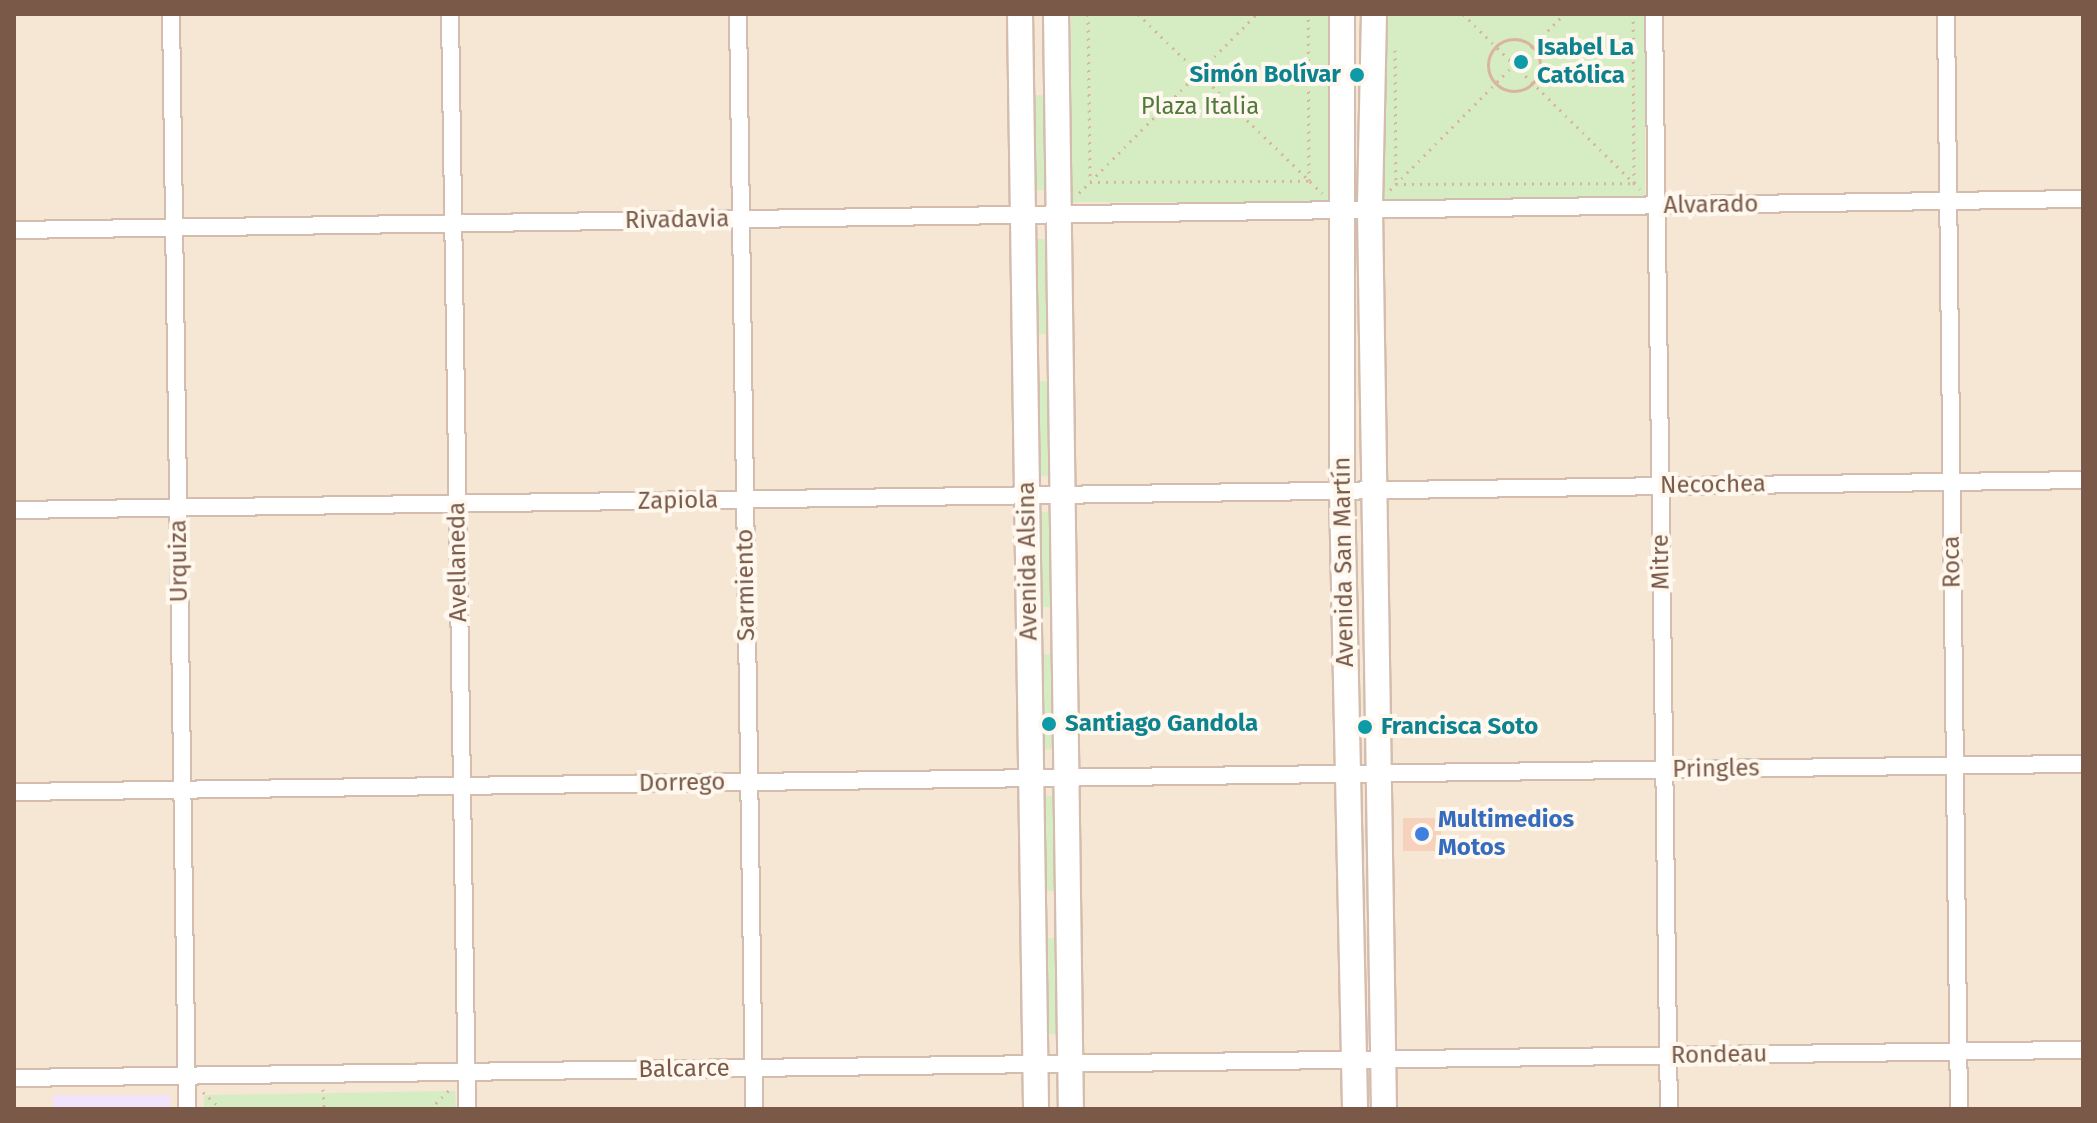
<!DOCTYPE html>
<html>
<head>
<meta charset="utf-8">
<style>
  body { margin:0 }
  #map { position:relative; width:2097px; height:1123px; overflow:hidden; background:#fef4e7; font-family:"Fira Sans",sans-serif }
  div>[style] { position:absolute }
  .residential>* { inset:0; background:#f6e6d4; transform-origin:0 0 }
  .education>* { inset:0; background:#f1e3fb; transform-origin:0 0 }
  .green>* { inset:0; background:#d6edc3; transform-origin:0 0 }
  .building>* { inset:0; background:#f6d1bc; transform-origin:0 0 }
  .path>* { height:3px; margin-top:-1.5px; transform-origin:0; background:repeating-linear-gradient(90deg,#dbb49e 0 2px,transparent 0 8px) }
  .path>.ring { margin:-1.5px; padding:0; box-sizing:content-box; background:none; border:3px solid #dbb49e; border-radius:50% }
  .roads { filter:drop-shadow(2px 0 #d4bdae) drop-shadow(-2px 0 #d4bdae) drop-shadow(0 2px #d4bdae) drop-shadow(0 -2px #d4bdae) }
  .street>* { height:16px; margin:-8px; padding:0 8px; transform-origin:8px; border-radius:8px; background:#fff }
  .secondary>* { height:24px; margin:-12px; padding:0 12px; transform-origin:12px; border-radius:12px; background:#fff }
  .dots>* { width:22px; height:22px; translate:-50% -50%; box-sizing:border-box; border:4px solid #fff8ef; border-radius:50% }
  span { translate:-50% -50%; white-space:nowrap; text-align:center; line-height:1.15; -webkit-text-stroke:8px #fff8ef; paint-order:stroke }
  .culture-label { font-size:24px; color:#0d838f; font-weight:700 }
  .left { translate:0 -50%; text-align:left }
  .right { translate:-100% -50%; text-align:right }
  .park-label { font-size:24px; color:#517b3c }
  .street-label { font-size:24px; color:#7a5948 }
  .shop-label { font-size:24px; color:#366cbe; font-weight:700 }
  .frame { position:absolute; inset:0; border:16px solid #7a5948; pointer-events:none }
</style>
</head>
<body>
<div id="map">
  <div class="residential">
    <div style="left:14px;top:14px;width:2069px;height:1095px"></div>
  </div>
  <div class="education">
    <div style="left:53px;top:1095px;width:117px;height:14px"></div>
  </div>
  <div class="green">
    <div style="left:1071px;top:14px;width:257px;height:188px"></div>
    <div style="left:1383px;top:14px;width:262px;height:185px"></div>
    <div style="left:1046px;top:95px;width:95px;height:15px;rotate:89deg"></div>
    <div style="left:1034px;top:239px;width:15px;height:95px"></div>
    <div style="left:1052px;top:381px;width:95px;height:16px;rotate:89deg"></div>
    <div style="left:1036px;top:512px;width:15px;height:95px"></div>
    <div style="left:1054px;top:654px;width:95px;height:15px;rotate:89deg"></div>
    <div style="left:1043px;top:796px;width:15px;height:95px"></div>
    <div style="left:1060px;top:938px;width:96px;height:15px;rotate:89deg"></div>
    <div style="clip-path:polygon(455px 1091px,456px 1109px,204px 1109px,204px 1095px)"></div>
  </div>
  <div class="building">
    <div style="left:1403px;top:818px;width:38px;height:33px"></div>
  </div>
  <div class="path">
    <div style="left:1088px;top:14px;width:168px;rotate:89.3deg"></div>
    <div style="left:1090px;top:182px;width:219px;rotate:-0.3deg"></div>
    <div style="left:1309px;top:181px;width:167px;rotate:-90.3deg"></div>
    <div style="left:1138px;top:14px;width:257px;rotate:44.2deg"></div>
    <div style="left:1463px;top:14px;width:249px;rotate:44.7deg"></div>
    <div class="ring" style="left:1488px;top:39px;width:49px;height:49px"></div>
    <div style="left:1395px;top:50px;width:134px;rotate:89.6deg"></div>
    <div style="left:1396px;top:184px;width:238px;rotate:-0.2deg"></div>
    <div style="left:1634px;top:183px;width:169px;rotate:-90.3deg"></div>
    <div style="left:1390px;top:190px;width:247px;rotate:-45.3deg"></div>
    <div style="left:1079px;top:193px;width:252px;rotate:-45.2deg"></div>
    <div style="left:323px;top:1089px;width:20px;rotate:87deg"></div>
    <div style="left:203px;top:1092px;width:25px;rotate:43deg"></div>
    <div style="left:430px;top:1109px;width:28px;rotate:-45deg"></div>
  </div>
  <div class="roads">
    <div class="street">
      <div style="left:171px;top:14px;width:1095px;rotate:89.16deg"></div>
      <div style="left:450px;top:14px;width:1095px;rotate:89.11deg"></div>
      <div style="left:738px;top:14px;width:1095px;rotate:89.16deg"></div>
      <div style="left:1654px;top:14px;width:1095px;rotate:89.22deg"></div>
      <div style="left:1946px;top:14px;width:1095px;rotate:89.32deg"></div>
      <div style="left:14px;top:230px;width:2069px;rotate:-0.86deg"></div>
      <div style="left:14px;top:510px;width:2069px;rotate:-0.83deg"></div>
      <div style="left:14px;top:792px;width:2069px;rotate:-0.78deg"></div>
      <div style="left:14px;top:1078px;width:2069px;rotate:-0.78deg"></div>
    </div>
    <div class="secondary">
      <div style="left:1020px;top:14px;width:1095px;rotate:89.16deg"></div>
      <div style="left:1056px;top:14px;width:1095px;rotate:89.22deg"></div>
      <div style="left:1342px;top:14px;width:477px;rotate:90deg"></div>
      <div style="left:1342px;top:491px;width:618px;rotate:88.79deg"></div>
      <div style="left:1374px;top:14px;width:196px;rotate:91.2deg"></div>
      <div style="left:1370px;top:210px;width:899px;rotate:89.11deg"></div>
    </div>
  </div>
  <div class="dots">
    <div style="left:1521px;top:62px;background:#0f9aa8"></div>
    <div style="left:1357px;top:75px;background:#0f9aa8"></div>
    <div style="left:1049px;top:724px;background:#0f9aa8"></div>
    <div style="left:1365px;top:727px;background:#0f9aa8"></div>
    <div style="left:1422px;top:834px;background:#3f7fe0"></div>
  </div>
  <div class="culture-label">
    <span class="left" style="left:1537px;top:62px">Isabel La<br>Católica</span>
    <span class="right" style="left:1341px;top:75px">Simón Bolívar</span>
    <span class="left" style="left:1065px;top:724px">Santiago Gandola</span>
    <span class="left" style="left:1381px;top:727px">Francisca Soto</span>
  </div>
  <div class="park-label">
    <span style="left:1200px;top:107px">Plaza Italia</span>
  </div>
  <div class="street-label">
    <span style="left:1711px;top:205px;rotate:-1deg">Alvarado</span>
    <span style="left:677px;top:220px;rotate:-1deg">Rivadavia</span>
    <span style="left:1713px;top:485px;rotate:-1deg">Necochea</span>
    <span style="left:678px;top:501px;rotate:-1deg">Zapiola</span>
    <span style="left:179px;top:561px;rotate:-91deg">Urquiza</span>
    <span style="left:1028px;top:561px;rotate:-91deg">Avenida Alsina</span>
    <span style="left:458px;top:562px;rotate:-91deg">Avellaneda</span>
    <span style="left:1344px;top:562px;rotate:-91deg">Avenida San Martín</span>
    <span style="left:1661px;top:562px;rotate:-91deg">Mitre</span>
    <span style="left:1952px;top:562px;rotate:-91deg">Roca</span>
    <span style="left:746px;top:585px;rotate:-91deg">Sarmiento</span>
    <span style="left:1716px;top:769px;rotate:-1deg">Pringles</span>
    <span style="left:682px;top:783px;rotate:-1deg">Dorrego</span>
    <span style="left:1719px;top:1055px;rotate:-1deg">Rondeau</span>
    <span style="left:684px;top:1069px;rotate:-1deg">Balcarce</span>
  </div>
  <div class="shop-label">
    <span class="left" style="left:1438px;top:834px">Multimedios<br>Motos</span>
  </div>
  <div class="frame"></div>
</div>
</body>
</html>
